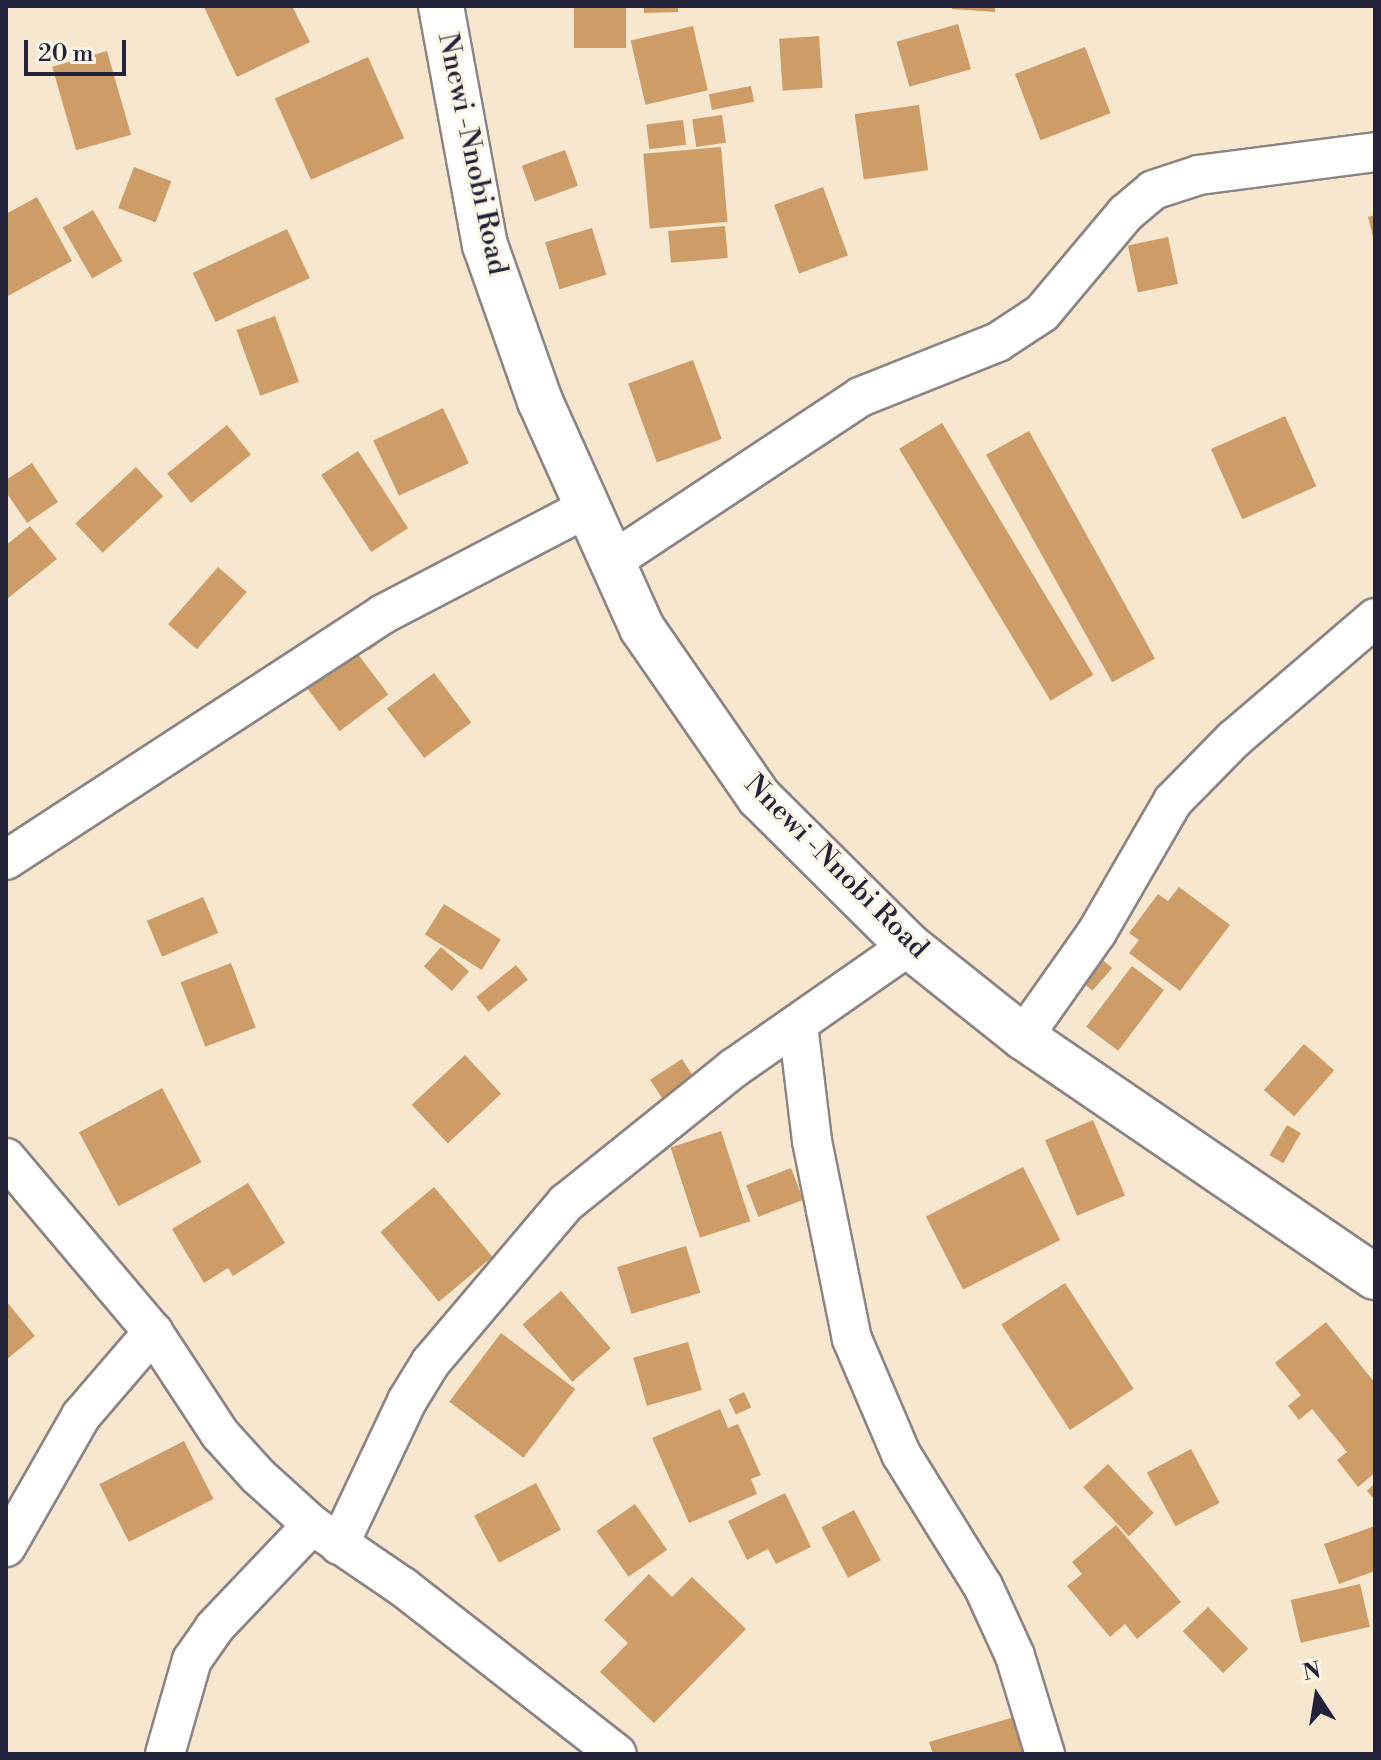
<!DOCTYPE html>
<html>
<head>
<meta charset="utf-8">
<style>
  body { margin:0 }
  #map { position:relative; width:1381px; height:1760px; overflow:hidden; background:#f6e7ce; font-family:"Libre Bodoni",serif }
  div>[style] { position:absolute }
  .building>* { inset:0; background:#cd9c67; transform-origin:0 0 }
  .roads { filter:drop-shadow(2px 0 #8c8484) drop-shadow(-2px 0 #8c8484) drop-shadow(0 2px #8c8484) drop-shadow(0 -2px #8c8484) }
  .street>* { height:38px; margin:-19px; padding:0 19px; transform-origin:19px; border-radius:19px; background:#fff }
  .secondary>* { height:44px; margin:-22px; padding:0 22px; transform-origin:22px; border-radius:22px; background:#fff }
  span { translate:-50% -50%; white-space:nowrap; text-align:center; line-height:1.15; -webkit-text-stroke:6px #fcf5e5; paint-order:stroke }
  .street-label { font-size:28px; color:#22223b }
  .frame { position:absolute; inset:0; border:8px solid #22223b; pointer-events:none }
  .north { position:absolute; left:1277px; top:1656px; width:80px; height:80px; -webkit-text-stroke:6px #fcf5e5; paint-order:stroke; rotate:348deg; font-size:22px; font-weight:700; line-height:32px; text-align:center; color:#22223b }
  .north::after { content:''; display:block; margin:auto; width:28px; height:36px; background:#22223b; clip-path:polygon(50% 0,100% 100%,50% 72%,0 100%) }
  .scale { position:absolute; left:24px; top:40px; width:102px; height:36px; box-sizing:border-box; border:4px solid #22223b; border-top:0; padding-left:10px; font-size:24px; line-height:28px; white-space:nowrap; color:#22223b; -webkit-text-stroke:6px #fcf5e5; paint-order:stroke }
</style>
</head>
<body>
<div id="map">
  <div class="building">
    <div style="clip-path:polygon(292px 6px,310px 42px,237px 77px,204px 7px)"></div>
    <div style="left:574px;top:6px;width:52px;height:42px"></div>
    <div style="clip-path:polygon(644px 6px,678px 6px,678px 12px,644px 13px)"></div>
    <div style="clip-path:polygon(952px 6px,995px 6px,995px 12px,952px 9px)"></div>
    <div style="left:958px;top:24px;width:47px;height:64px;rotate:74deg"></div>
    <div style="left:693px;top:26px;width:66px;height:64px;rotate:77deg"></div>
    <div style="left:819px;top:36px;width:52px;height:40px;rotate:86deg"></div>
    <div style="left:1085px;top:47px;width:71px;height:75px;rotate:69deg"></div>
    <div style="left:107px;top:51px;width:87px;height:57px;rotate:74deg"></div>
    <div style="left:368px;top:57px;width:89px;height:102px;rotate:66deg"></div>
    <div style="left:751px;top:86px;width:16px;height:43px;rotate:79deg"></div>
    <div style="left:919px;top:105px;width:66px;height:65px;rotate:82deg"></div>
    <div style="left:722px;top:115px;width:28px;height:30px;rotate:82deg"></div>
    <div style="left:683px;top:120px;width:25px;height:37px;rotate:83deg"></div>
    <div style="left:721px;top:147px;width:75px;height:78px;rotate:85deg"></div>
    <div style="left:565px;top:150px;width:38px;height:46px;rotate:70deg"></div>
    <div style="left:134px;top:167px;width:40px;height:44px;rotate:21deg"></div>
    <div style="left:823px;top:187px;width:73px;height:52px;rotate:70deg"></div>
    <div style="clip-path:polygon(37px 197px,72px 261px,6px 297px,6px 214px)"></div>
    <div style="left:93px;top:210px;width:59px;height:35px;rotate:60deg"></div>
    <div style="clip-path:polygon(1375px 215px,1375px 241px,1374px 241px,1368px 217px)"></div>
    <div style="left:725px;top:226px;width:32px;height:57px;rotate:85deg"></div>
    <div style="left:592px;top:228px;width:49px;height:49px;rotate:73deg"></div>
    <div style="left:287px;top:229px;width:54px;height:104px;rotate:65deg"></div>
    <div style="left:1168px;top:237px;width:48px;height:41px;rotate:78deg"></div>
    <div style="left:275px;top:316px;width:70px;height:41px;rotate:70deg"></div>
    <div style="left:693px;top:360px;width:84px;height:69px;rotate:70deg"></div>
    <div style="left:443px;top:408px;width:61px;height:77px;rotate:65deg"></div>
    <div style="left:1285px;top:416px;width:77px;height:81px;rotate:66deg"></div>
    <div style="left:942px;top:423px;width:294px;height:50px;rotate:59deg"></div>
    <div style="left:227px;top:425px;width:38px;height:77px;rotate:51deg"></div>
    <div style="left:1029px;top:431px;width:260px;height:49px;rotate:61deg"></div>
    <div style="left:358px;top:451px;width:92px;height:44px;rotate:57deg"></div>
    <div style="clip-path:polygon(32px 463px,58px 502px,27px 523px,6px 492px,6px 480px)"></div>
    <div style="left:136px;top:467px;width:40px;height:83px;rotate:47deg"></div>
    <div style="clip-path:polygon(30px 526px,57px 559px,7px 599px,6px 545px)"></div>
    <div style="left:218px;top:567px;width:38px;height:76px;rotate:41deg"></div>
    <div style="left:384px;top:616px;width:18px;height:33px;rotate:52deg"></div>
    <div style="left:351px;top:645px;width:62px;height:61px;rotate:53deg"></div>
    <div style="left:434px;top:673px;width:62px;height:59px;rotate:53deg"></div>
    <div style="clip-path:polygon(1179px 887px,1230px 925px,1180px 991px,1129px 953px,1139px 940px,1129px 933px,1158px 894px,1168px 901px)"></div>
    <div style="left:203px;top:897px;width:39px;height:61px;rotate:67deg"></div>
    <div style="left:444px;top:904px;width:67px;height:36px;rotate:32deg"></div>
    <div style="left:441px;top:947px;width:37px;height:26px;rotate:41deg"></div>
    <div style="left:1097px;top:955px;width:20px;height:30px;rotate:41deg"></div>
    <div style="left:231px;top:963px;width:69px;height:54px;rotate:69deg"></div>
    <div style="left:516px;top:965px;width:19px;height:51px;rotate:51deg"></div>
    <div style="left:1132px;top:966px;width:40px;height:76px;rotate:37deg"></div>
    <div style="left:1304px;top:1044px;width:40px;height:61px;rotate:41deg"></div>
    <div style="left:465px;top:1055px;width:53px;height:73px;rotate:47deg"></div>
    <div style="left:682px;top:1059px;width:24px;height:38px;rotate:57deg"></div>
    <div style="left:162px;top:1088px;width:84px;height:94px;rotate:62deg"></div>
    <div style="left:1093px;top:1120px;width:82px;height:52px;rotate:67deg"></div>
    <div style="left:1287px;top:1125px;width:16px;height:35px;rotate:30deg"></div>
    <div style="left:721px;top:1131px;width:95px;height:53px;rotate:72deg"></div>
    <div style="left:1023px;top:1167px;width:82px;height:109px;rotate:63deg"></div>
    <div style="left:791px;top:1168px;width:34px;height:48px;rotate:69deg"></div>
    <div style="clip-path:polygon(248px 1183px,285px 1243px,233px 1276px,228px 1268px,204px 1283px,172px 1229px)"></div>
    <div style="left:434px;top:1187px;width:91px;height:70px;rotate:50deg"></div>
    <div style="left:686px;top:1246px;width:49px;height:72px;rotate:73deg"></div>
    <div style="left:1065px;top:1283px;width:126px;height:76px;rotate:57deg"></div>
    <div style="left:561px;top:1291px;width:76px;height:51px;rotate:49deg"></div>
    <div style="clip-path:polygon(6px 1301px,35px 1336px,6px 1360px)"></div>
    <div style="clip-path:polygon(1326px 1322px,1375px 1383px,1375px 1473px,1358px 1487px,1337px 1460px,1347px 1452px,1312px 1409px,1299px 1420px,1288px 1406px,1301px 1395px,1275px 1363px)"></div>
    <div style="left:501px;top:1333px;width:93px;height:86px;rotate:37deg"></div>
    <div style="left:688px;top:1342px;width:50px;height:57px;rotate:74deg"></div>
    <div style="left:744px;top:1392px;width:17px;height:17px;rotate:65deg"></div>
    <div style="clip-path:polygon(720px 1409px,728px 1428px,738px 1424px,761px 1475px,751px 1479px,757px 1494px,689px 1523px,652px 1438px)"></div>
    <div style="left:184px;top:1441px;width:65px;height:95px;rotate:63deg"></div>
    <div style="left:1191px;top:1449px;width:61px;height:50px;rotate:62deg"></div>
    <div style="left:1108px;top:1464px;width:67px;height:34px;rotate:47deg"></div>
    <div style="left:536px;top:1483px;width:53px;height:70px;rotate:62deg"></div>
    <div style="clip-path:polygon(1375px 1483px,1375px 1500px,1367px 1491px)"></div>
    <div style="clip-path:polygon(785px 1493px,811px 1547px,776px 1564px,768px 1549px,747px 1560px,728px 1521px)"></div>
    <div style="left:635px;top:1504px;width:56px;height:47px;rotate:55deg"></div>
    <div style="left:854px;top:1510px;width:57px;height:37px;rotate:62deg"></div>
    <div style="clip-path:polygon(1116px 1525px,1181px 1602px,1137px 1639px,1125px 1624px,1110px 1637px,1067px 1586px,1082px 1574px,1072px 1562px)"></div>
    <div style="clip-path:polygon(1375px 1526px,1375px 1571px,1339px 1584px,1324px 1544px)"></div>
    <div style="clip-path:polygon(649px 1574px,672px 1597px,692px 1577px,746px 1629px,654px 1723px,600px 1672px,628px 1643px,604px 1620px)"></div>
    <div style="left:1360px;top:1584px;width:44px;height:71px;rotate:77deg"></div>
    <div style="left:1208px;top:1607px;width:58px;height:35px;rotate:46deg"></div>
    <div style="clip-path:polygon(1021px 1715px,1032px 1754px,933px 1754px,929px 1742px)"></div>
  </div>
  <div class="roads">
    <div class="street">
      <div style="left:611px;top:562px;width:299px;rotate:-33.5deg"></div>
      <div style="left:860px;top:397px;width:149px;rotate:-21.7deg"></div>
      <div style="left:998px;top:342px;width:53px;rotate:-33.4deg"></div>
      <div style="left:1042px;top:313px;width:131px;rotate:-50deg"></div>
      <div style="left:1126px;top:213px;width:35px;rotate:-40deg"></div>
      <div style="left:1153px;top:190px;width:48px;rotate:-18.1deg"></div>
      <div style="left:1199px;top:175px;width:177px;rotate:-7.4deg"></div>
      <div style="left:6px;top:860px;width:450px;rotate:-33.1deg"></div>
      <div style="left:383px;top:614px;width:230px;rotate:-27.5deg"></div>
      <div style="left:798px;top:1025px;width:117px;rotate:83.1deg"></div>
      <div style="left:812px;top:1141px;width:202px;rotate:78.6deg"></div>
      <div style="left:852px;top:1339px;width:125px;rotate:66.9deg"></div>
      <div style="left:901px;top:1454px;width:155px;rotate:58.2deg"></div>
      <div style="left:983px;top:1586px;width:77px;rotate:65.4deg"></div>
      <div style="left:1015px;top:1656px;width:102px;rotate:73deg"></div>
      <div style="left:1023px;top:1037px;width:128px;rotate:-54.8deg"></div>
      <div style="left:1097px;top:932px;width:151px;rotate:-59.9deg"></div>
      <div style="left:1173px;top:801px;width:87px;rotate:-45.5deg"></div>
      <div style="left:1234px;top:739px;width:186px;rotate:-40.6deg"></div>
      <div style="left:6px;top:1158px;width:228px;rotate:49.8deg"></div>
      <div style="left:153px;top:1332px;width:122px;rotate:56.7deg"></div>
      <div style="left:220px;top:1434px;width:57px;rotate:47.9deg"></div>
      <div style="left:258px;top:1476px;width:73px;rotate:42.2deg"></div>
      <div style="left:312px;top:1525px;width:110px;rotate:34.3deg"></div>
      <div style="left:403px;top:1587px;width:271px;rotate:38deg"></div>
      <div style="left:339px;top:1545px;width:159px;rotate:-64.7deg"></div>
      <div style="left:407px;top:1401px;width:46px;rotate:-58.4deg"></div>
      <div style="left:431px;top:1362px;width:209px;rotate:-49.7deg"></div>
      <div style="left:566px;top:1203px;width:216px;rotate:-38.8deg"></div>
      <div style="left:734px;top:1068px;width:213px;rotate:-34.9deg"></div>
      <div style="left:6px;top:1547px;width:151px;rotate:-60.2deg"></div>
      <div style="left:81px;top:1416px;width:111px;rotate:-49.4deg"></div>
      <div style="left:165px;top:1754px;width:98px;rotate:-74deg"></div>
      <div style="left:192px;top:1660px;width:39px;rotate:-55deg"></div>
      <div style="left:214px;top:1628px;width:142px;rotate:-46.4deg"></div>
    </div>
    <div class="secondary">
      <div style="left:441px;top:6px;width:243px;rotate:79.6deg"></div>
      <div style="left:485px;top:245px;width:165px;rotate:70.6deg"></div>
      <div style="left:540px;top:401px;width:249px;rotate:65.8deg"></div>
      <div style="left:642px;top:628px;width:206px;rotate:55.3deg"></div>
      <div style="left:759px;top:797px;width:211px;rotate:44.8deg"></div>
      <div style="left:909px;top:946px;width:146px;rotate:38.6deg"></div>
      <div style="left:1023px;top:1037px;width:426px;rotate:34.3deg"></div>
    </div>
  </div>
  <div class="street-label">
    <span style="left:472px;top:154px;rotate:78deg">Nnewi -Nnobi Road</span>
    <span style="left:836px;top:867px;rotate:45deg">Nnewi -Nnobi Road</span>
  </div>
  <div class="frame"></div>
  <div class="north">N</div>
  <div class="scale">20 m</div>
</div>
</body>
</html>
